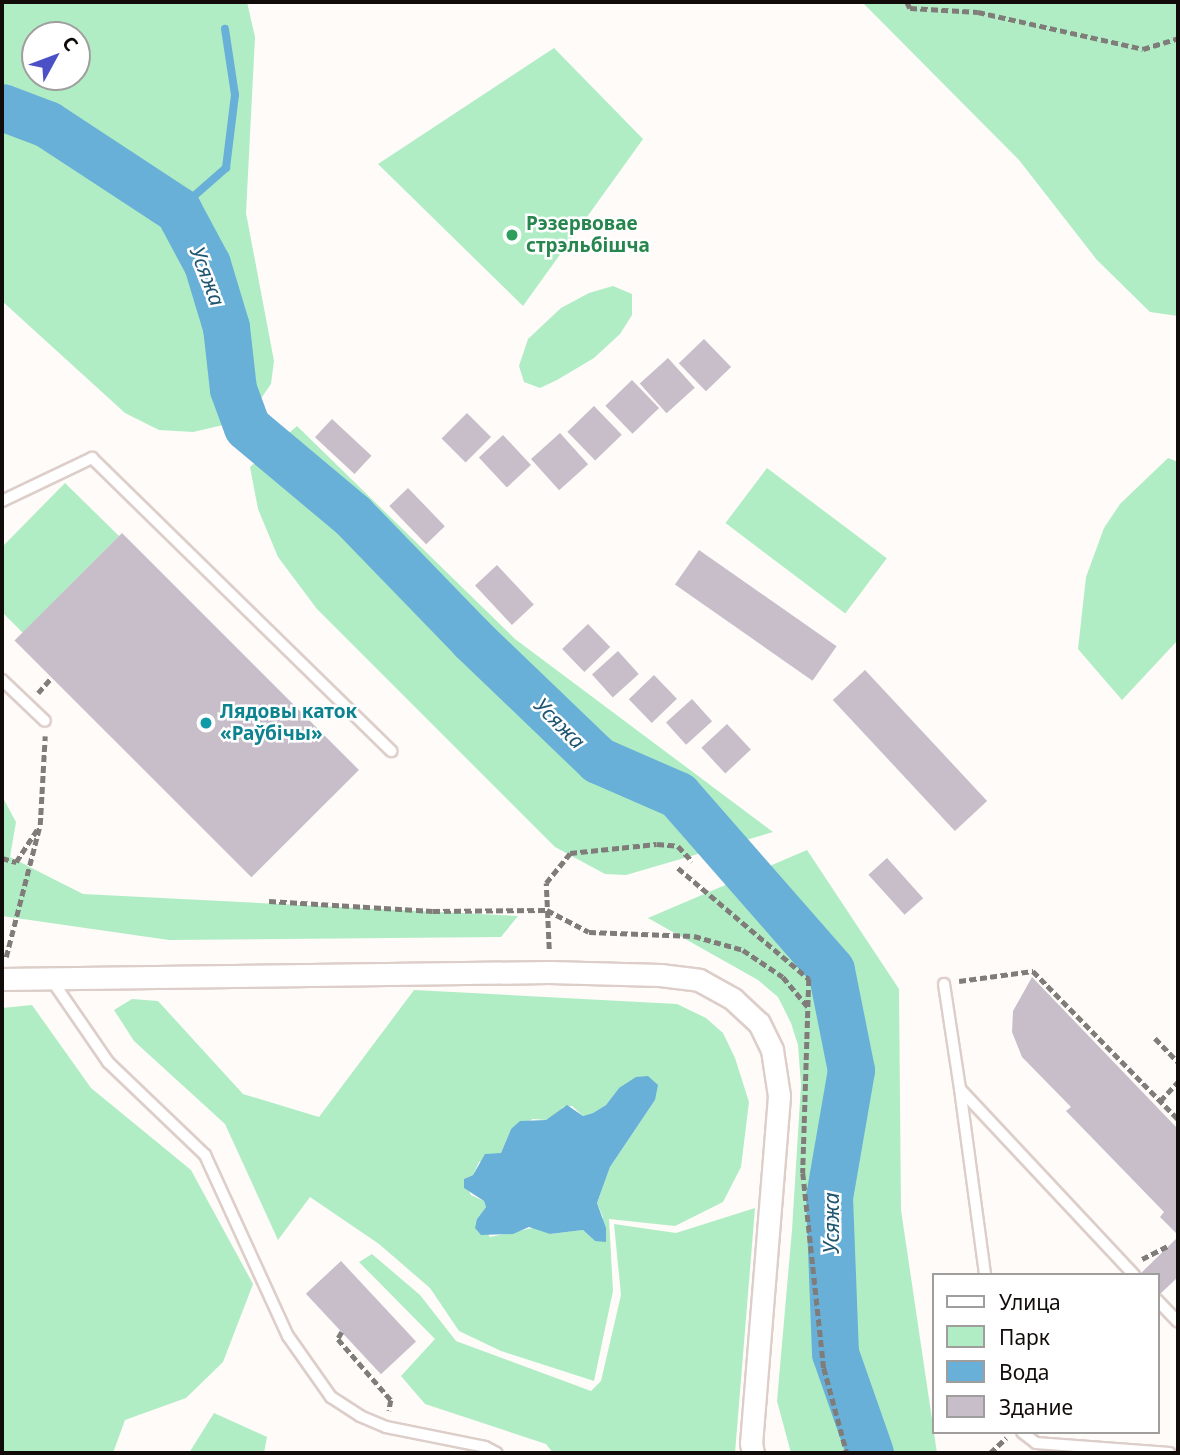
<!DOCTYPE html>
<html>
<head>
<meta charset="utf-8">
<style>
  body { margin:0 }
  #map { position:relative; width:1180px; height:1455px; overflow:hidden; background:#fefbf9; font-family:"Noto Sans",sans-serif }
  div>[style] { position:absolute }
  .green>* { inset:0; background:#b0edc5; transform-origin:0 0 }
  .water>* { inset:0; background:#68b0d8 }
  .stream>* { height:8px; margin:-4px; padding:0 4px; transform-origin:4px; border-radius:4px; background:#68b0d8 }
  .river>* { height:47px; margin:-23.5px; padding:0 23.5px; transform-origin:23.5px; border-radius:23.5px; background:#68b0d8 }
  .building>* { inset:0; background:#c7bec9; transform-origin:0 0 }
  .path>* { height:4.5px; margin-top:-2.25px; transform-origin:0; background:repeating-linear-gradient(90deg,#807c7a 0 7px,transparent 0 10.5px) }
  .roads { filter:drop-shadow(2px 0 #ddcec9) drop-shadow(-2px 0 #ddcec9) drop-shadow(0 2px #ddcec9) drop-shadow(0 -2px #ddcec9) }
  .lane>* { height:10px; margin:-5px; padding:0 5px; transform-origin:5px; border-radius:5px; background:#fff }
  .street>* { height:21px; margin:-10.5px; padding:0 10.5px; transform-origin:10.5px; border-radius:10.5px; background:#fff }
  .dots>* { width:19px; height:19px; translate:-50% -50%; box-sizing:border-box; border:4px solid #fff; border-radius:50% }
  span { translate:-50% -50%; white-space:nowrap; text-align:center; line-height:1.15; -webkit-text-stroke:5px #fff; paint-order:stroke }
  .leisure-label { font-size:19px; color:#27864d; font-weight:700 }
  .left { translate:0 -50%; text-align:left }
  .culture-label { font-size:19px; color:#0d838f; font-weight:700 }
  .water-label { font-size:21px; color:#1e5571; font-style:italic }
  .frame { position:absolute; inset:0; border:4px solid #110c0a; pointer-events:none }
  .legend { position:absolute; left:932px; top:1273px; width:228px; height:161px; box-sizing:border-box; background:#fff; border:2px solid #a09e9d; margin:0; padding:9px 12px; list-style:none; font-size:21px; color:#110c0a }
  .legend li { display:flex; align-items:center; gap:14px; height:35px }
  .legend b { width:35px; border:2px solid #a09e9d }
  .north { position:absolute; left:21px; top:21px; width:70px; height:70px; box-sizing:border-box; background:#fff; border:2px solid #a09e9d; border-radius:50%; rotate:49deg; font-size:19px; font-weight:700; line-height:28px; text-align:center; color:#110c0a }
  .north::after { content:''; display:block; margin:auto; width:24px; height:32px; background:#4b50c6; clip-path:polygon(50% 0,100% 100%,50% 72%,0 100%) }
</style>
</head>
<body>
<div id="map">
  <div class="green">
    <div style="clip-path:polygon(evenodd,2px 2px,247px 2px,255px 37px,246px 213px,274px 361px,271px 384px,255px 407px,232px 423px,193px 432px,159px 430px,125px 413px,2px 301px,2px 2px,35px 35px,77px 35px,77px 77px,35px 77px,35px 35px)"></div>
    <div style="clip-path:polygon(862px 2px,1178px 2px,1178px 316px,1150px 312px,1097px 260px,1019px 160px)"></div>
    <div style="clip-path:polygon(554px 48px,643px 139px,523px 306px,378px 164px)"></div>
    <div style="clip-path:polygon(613px 286px,632px 294px,632px 315px,620px 334px,594px 358px,557px 380px,540px 388px,524px 382px,519px 366px,528px 339px,561px 308px,589px 293px)"></div>
    <div style="clip-path:polygon(297px 426px,515px 639px,773px 832px,626px 875px,605px 874px,555px 847px,317px 609px,278px 557px,258px 509px,250px 467px)"></div>
    <div style="clip-path:polygon(1168px 458px,1178px 462px,1178px 640px,1122px 700px,1078px 649px,1086px 577px,1104px 528px,1120px 504px)"></div>
    <div style="left:767px;top:468px;width:150px;height:69px;rotate:37deg"></div>
    <div style="clip-path:polygon(65px 483px,119px 536px,23px 633px,2px 612px,2px 547px)"></div>
    <div style="clip-path:polygon(2px 796px,16px 822px,10px 857px,83px 894px,518px 916px,501px 937px,169px 940px,2px 916px)"></div>
    <div style="clip-path:polygon(807px 850px,899px 989px,901px 1210px,937px 1453px,791px 1453px,777px 1401px,792px 1230px,801px 1085px,798px 1045px,791px 1023px,778px 997px,758px 980px,648px 918px)"></div>
    <div style="clip-path:polygon(evenodd,414px 990px,677px 1004px,706px 1018px,723px 1033px,735px 1058px,749px 1102px,741px 1167px,723px 1202px,675px 1226px,609px 1219px,613px 1291px,594px 1381px,501px 1351px,459px 1331px,430px 1288px,379px 1244px,310px 1197px,278px 1240px,225px 1124px,134px 1041px,114px 1010px,132px 999px,158px 1001px,243px 1094px,319px 1117px,414px 990px,619px 1088px,655px 1100px,610px 1167px,597px 1203px,603px 1217px,595px 1241px,583px 1230px,550px 1234px,537px 1227px,490px 1237px,477px 1219px,486px 1207px,484px 1201px,471px 1195px,464px 1179px,473px 1175px,479px 1162px,501px 1153px,511px 1129px,533px 1119px,546px 1120px,558px 1114px,563px 1107px,572px 1106px,583px 1116px,593px 1113px,606px 1105px,619px 1088px)"></div>
    <div style="clip-path:polygon(32px 1005px,91px 1088px,191px 1170px,253px 1284px,223px 1362px,186px 1398px,125px 1420px,113px 1453px,2px 1453px,2px 1008px)"></div>
    <div style="clip-path:polygon(755px 1208px,735px 1453px,553px 1453px,546px 1444px,425px 1404px,401px 1376px,435px 1339px,359px 1262px,372px 1254px,420px 1295px,456px 1341px,591px 1391px,601px 1381px,621px 1295px,614px 1224px,676px 1233px)"></div>
    <div style="clip-path:polygon(214px 1413px,267px 1437px,264px 1453px,189px 1453px)"></div>
  </div>
  <div class="water">
    <div style="clip-path:polygon(648px 1076px,658px 1085px,655px 1100px,610px 1167px,597px 1203px,606px 1228px,606px 1242px,595px 1241px,583px 1230px,550px 1234px,529px 1227px,513px 1234px,481px 1235px,475px 1228px,477px 1219px,486px 1207px,484px 1201px,464px 1188px,464px 1179px,473px 1175px,485px 1154px,501px 1153px,511px 1129px,520px 1121px,546px 1120px,567px 1105px,583px 1116px,593px 1113px,606px 1105px,619px 1088px,636px 1077px)"></div>
  </div>
  <div class="stream">
    <div style="left:178px;top:210px;width:64px;rotate:-41.2deg"></div>
    <div style="left:226px;top:168px;width:74px;rotate:-83deg"></div>
    <div style="left:235px;top:95px;width:67px;rotate:-98.6deg"></div>
  </div>
  <div class="river">
    <div style="left:2px;top:107px;width:48px;rotate:20.7deg"></div>
    <div style="left:47px;top:124px;width:157px;rotate:33.3deg"></div>
    <div style="left:178px;top:210px;width:61px;rotate:61.8deg"></div>
    <div style="left:207px;top:264px;width:66px;rotate:73.2deg"></div>
    <div style="left:226px;top:327px;width:62px;rotate:83.6deg"></div>
    <div style="left:233px;top:389px;width:40px;rotate:69.8deg"></div>
    <div style="left:247px;top:427px;width:137px;rotate:40deg"></div>
    <div style="left:352px;top:515px;width:173px;rotate:45.9deg"></div>
    <div style="left:472px;top:639px;width:175px;rotate:43.8deg"></div>
    <div style="left:598px;top:760px;width:87px;rotate:23.6deg"></div>
    <div style="left:678px;top:795px;width:232px;rotate:48.8deg"></div>
    <div style="left:831px;top:970px;width:102px;rotate:78.7deg"></div>
    <div style="left:851px;top:1070px;width:129px;rotate:99.8deg"></div>
    <div style="left:829px;top:1197px;width:156px;rotate:87.8deg"></div>
    <div style="left:835px;top:1353px;width:106px;rotate:70.7deg"></div>
  </div>
  <div class="building">
    <div style="left:704px;top:339px;width:39px;height:35px;rotate:46deg"></div>
    <div style="left:668px;top:358px;width:40px;height:38px;rotate:48deg"></div>
    <div style="left:632px;top:380px;width:39px;height:37px;rotate:46deg"></div>
    <div style="left:594px;top:406px;width:40px;height:37px;rotate:46deg"></div>
    <div style="left:467px;top:413px;width:34px;height:36px;rotate:45deg"></div>
    <div style="left:332px;top:419px;width:54px;height:25px;rotate:43deg"></div>
    <div style="left:560px;top:433px;width:42px;height:39px;rotate:48deg"></div>
    <div style="left:503px;top:435px;width:41px;height:33px;rotate:47deg"></div>
    <div style="left:408px;top:488px;width:53px;height:26px;rotate:46deg"></div>
    <div style="left:122px;top:533px;width:335px;height:152px;rotate:45deg"></div>
    <div style="left:699px;top:550px;width:168px;height:42px;rotate:35deg"></div>
    <div style="left:497px;top:565px;width:54px;height:30px;rotate:47deg"></div>
    <div style="left:588px;top:624px;width:32px;height:36px;rotate:46deg"></div>
    <div style="left:618px;top:651px;width:31px;height:35px;rotate:48deg"></div>
    <div style="left:865px;top:670px;width:179px;height:44px;rotate:47deg"></div>
    <div style="left:654px;top:675px;width:33px;height:35px;rotate:46deg"></div>
    <div style="left:692px;top:699px;width:30px;height:35px;rotate:48deg"></div>
    <div style="left:727px;top:724px;width:35px;height:35px;rotate:47deg"></div>
    <div style="left:887px;top:858px;width:54px;height:25px;rotate:48deg"></div>
    <div style="clip-path:polygon(1032px 977px,1178px 1129px,1178px 1235px,1160px 1217px,1164px 1212px,1066px 1111px,1071px 1107px,1022px 1057px,1012px 1032px,1013px 1011px)"></div>
    <div style="clip-path:polygon(1178px 1237px,1178px 1277px,1157px 1297px,1157px 1275px,1139px 1275px)"></div>
    <div style="left:341px;top:1261px;width:110px;height:48px;rotate:47deg"></div>
  </div>
  <div class="path">
    <div style="left:907px;top:2px;width:7px;rotate:63deg"></div>
    <div style="left:910px;top:8px;width:68px;rotate:3.4deg"></div>
    <div style="left:978px;top:12px;width:169px;rotate:12.6deg"></div>
    <div style="left:1143px;top:49px;width:37px;rotate:-17deg"></div>
    <div style="left:38px;top:693px;width:21px;rotate:-49deg"></div>
    <div style="left:2px;top:858px;width:15px;rotate:16deg"></div>
    <div style="left:16px;top:862px;width:40px;rotate:-57.1deg"></div>
    <div style="left:678px;top:868px;width:172px;rotate:40.3deg"></div>
    <div style="left:809px;top:979px;width:194px;rotate:91.8deg"></div>
    <div style="left:803px;top:1173px;width:196px;rotate:83.9deg"></div>
    <div style="left:824px;top:1368px;width:88px;rotate:74.9deg"></div>
    <div style="left:269px;top:901px;width:164px;rotate:3.5deg"></div>
    <div style="left:433px;top:911px;width:114px;rotate:-0.5deg"></div>
    <div style="left:547px;top:910px;width:47px;rotate:27.6deg"></div>
    <div style="left:589px;top:932px;width:105px;rotate:2.2deg"></div>
    <div style="left:694px;top:936px;width:51px;rotate:15.9deg"></div>
    <div style="left:743px;top:950px;width:48px;rotate:34deg"></div>
    <div style="left:783px;top:977px;width:39px;rotate:50deg"></div>
    <div style="left:549px;top:949px;width:66px;rotate:-92.6deg"></div>
    <div style="left:546px;top:883px;width:38px;rotate:-51deg"></div>
    <div style="left:570px;top:853px;width:87px;rotate:-5.9deg"></div>
    <div style="left:657px;top:844px;width:21px;rotate:5deg"></div>
    <div style="left:678px;top:846px;width:21px;rotate:47deg"></div>
    <div style="left:6px;top:957px;width:136px;rotate:-75.6deg"></div>
    <div style="left:40px;top:825px;width:89px;rotate:-86.8deg"></div>
    <div style="left:959px;top:981px;width:75px;rotate:-7.7deg"></div>
    <div style="left:1033px;top:971px;width:207px;rotate:45.6deg"></div>
    <div style="left:1155px;top:1038px;width:33px;rotate:46deg"></div>
    <div style="left:1160px;top:1101px;width:26px;rotate:-47deg"></div>
    <div style="left:1142px;top:1259px;width:31px;rotate:-27deg"></div>
    <div style="left:342px;top:1332px;width:8px;rotate:120deg"></div>
    <div style="left:338px;top:1339px;width:81px;rotate:49deg"></div>
    <div style="left:391px;top:1400px;width:11px;rotate:100deg"></div>
    <div style="left:990px;top:1453px;width:22px;rotate:-43deg"></div>
  </div>
  <div class="roads">
    <div class="lane">
      <div style="left:2px;top:501px;width:100px;rotate:-25.5deg"></div>
      <div style="left:92px;top:458px;width:419px;rotate:44.4deg"></div>
      <div style="left:2px;top:680px;width:59px;rotate:43.6deg"></div>
      <div style="left:51px;top:979px;width:101px;rotate:55.5deg"></div>
      <div style="left:108px;top:1062px;width:134px;rotate:43.8deg"></div>
      <div style="left:205px;top:1155px;width:199px;rotate:65.4deg"></div>
      <div style="left:288px;top:1336px;width:75px;rotate:54.8deg"></div>
      <div style="left:331px;top:1397px;width:35px;rotate:33deg"></div>
      <div style="left:360px;top:1416px;width:28px;rotate:23deg"></div>
      <div style="left:386px;top:1427px;width:101px;rotate:11.4deg"></div>
      <div style="left:485px;top:1447px;width:13px;rotate:27deg"></div>
      <div style="left:944px;top:984px;width:106px;rotate:81.3deg"></div>
      <div style="left:960px;top:1089px;width:255px;rotate:46.9deg"></div>
      <div style="left:960px;top:1089px;width:188px;rotate:82.3deg"></div>
      <div style="left:1157px;top:1300px;width:30px;rotate:46deg"></div>
      <div style="left:1022px;top:1432px;width:18px;rotate:38deg"></div>
      <div style="left:1036px;top:1443px;width:134px;rotate:4.3deg"></div>
    </div>
    <div class="street">
      <div style="left:2px;top:979px;width:547px;rotate:-0.73deg"></div>
      <div style="left:549px;top:972px;width:111px;rotate:1.5deg"></div>
      <div style="left:660px;top:975px;width:39px;rotate:7deg"></div>
      <div style="left:699px;top:980px;width:39px;rotate:29deg"></div>
      <div style="left:733px;top:999px;width:35px;rotate:43deg"></div>
      <div style="left:759px;top:1023px;width:30px;rotate:64deg"></div>
      <div style="left:772px;top:1050px;width:47px;rotate:81.3deg"></div>
      <div style="left:779px;top:1096px;width:348px;rotate:94.6deg"></div>
      <div style="left:751px;top:1443px;width:10px;rotate:79deg"></div>
    </div>
  </div>
  <div class="dots">
    <div style="left:512px;top:235px;background:#2e9e5b"></div>
    <div style="left:206px;top:723px;background:#0f9aa8"></div>
  </div>
  <div class="leisure-label">
    <span class="left" style="left:526px;top:235px">Рэзервовае<br>стрэльбішча</span>
  </div>
  <div class="culture-label">
    <span class="left" style="left:220px;top:723px">Лядовы каток<br>«Раўбічы»</span>
  </div>
  <div class="water-label">
    <span style="left:208px;top:276px;rotate:69deg">Усяжа</span>
    <span style="left:560px;top:723px;rotate:45deg">Усяжа</span>
    <span style="left:831px;top:1223px;rotate:-90deg">Усяжа</span>
  </div>
  <div class="frame"></div>
  <ul class="legend">
  <li><b style="height:9px;background:#fff"></b>Улица</li>
  <li><b style="height:19px;background:#b0edc5"></b>Парк</li>
  <li><b style="height:19px;background:#68b0d8"></b>Вода</li>
  <li><b style="height:19px;background:#c7bec9"></b>Здание</li>
  </ul>
  <div class="north">С</div>
</div>
</body>
</html>
